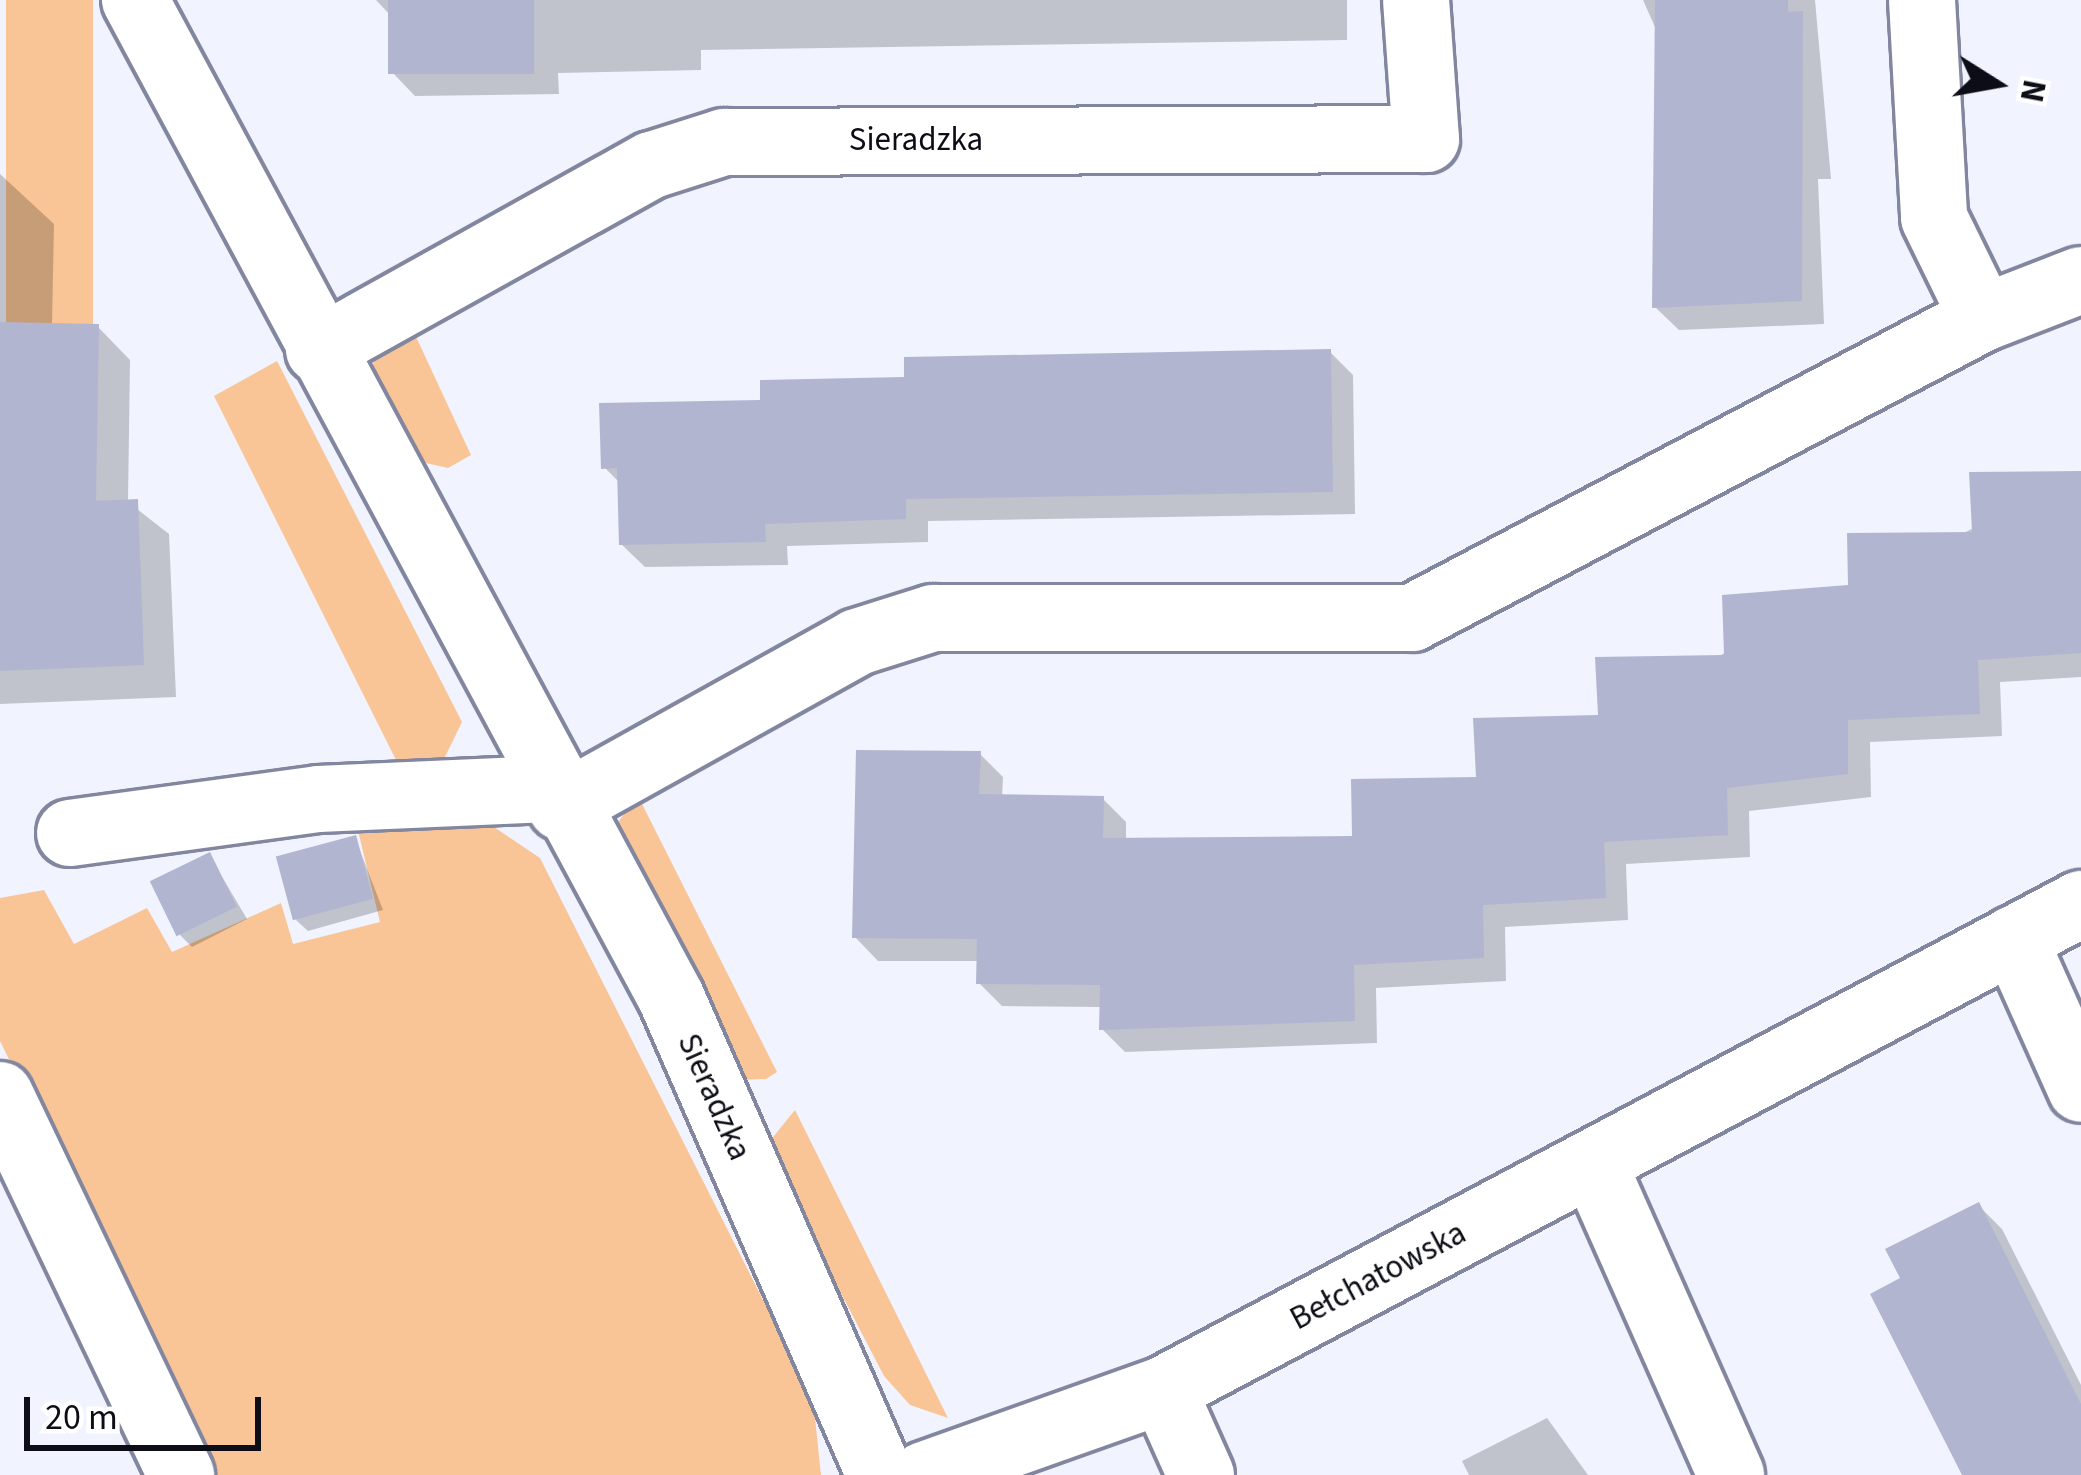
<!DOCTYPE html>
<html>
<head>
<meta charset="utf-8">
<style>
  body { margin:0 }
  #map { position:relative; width:2081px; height:1475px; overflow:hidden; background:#f1f3ff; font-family:"Source Sans 3",sans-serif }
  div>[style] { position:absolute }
  .green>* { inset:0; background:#f9c597; transform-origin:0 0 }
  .shadow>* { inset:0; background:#0003 }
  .building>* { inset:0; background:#b2b5d0; transform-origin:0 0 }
  .roads { filter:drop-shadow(3px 0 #82869f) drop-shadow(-3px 0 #82869f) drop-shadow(0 3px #82869f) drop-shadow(0 -3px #82869f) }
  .minor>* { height:66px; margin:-33px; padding:0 33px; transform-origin:33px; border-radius:33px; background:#fff }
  span { translate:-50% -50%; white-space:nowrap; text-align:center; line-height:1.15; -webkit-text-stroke:9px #fff; paint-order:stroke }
  .street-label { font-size:33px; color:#0c0d16 }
  .north { position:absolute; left:1937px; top:24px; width:120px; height:120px; -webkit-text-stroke:9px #fff; paint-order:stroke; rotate:101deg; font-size:33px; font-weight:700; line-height:48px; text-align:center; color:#0c0d16 }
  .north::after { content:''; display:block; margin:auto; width:42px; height:54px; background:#0c0d16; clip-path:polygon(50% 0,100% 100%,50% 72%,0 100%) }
  .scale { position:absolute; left:24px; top:1397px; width:237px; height:54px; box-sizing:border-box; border:6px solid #0c0d16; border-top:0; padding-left:15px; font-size:36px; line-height:42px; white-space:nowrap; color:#0c0d16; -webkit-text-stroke:9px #fff; paint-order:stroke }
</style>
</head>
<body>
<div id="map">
  <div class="green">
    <div style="left:6px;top:0;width:87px;height:369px"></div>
    <div style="clip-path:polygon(411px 326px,471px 455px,448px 468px,413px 460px,371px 380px,375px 351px)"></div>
    <div style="clip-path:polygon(277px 361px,462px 722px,442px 763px,399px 766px,214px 396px)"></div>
    <div style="clip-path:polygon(638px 796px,777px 1072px,766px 1079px,739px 1080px,615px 826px)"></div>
    <div style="clip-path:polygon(354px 814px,476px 815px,540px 858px,813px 1399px,821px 1475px,213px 1475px,0 1041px,0 898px,44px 890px,74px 944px,147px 908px,172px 952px,281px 903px,293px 944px,380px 922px)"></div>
    <div style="clip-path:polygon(795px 1110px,948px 1418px,910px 1405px,884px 1376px,765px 1147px)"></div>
  </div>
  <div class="shadow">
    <div style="clip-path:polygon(376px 0,1347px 0,1347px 40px,701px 50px,701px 70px,558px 73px,559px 94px,415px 96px,392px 72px,391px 16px)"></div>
    <div style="clip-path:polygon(1643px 0,1815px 0,1831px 179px,1818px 179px,1824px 324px,1679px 330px,1655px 307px,1658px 34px)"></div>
    <div style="clip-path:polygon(0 174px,54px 224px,52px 326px,98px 327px,130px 360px,128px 502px,169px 534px,176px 697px,0 704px)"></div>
    <div style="clip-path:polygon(1330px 352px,1353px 375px,1355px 514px,928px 521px,928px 542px,787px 546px,788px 565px,645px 567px,621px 544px,621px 484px,604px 467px,763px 403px,907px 380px)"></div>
    <div style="clip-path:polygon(2081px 474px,2081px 677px,2000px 682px,2002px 736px,1870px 742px,1871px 797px,1749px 811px,1750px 857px,1626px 864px,1628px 920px,1505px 927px,1506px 981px,1376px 988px,1377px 1043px,1125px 1052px,1102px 1029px,1103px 1007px,1002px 1006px,979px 983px,979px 961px,878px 961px,855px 937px,980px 754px,1003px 777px,1002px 798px,1103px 799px,1126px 822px,1126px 840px,1355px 839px)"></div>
    <div style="clip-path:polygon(355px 838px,383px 910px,308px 931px,296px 920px)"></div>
    <div style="clip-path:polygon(209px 855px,247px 919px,192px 947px,180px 935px)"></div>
    <div style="clip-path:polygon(1979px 1206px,2002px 1229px,2081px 1385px,2081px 1475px,1963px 1475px,1904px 1279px)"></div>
    <div style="clip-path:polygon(1547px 1418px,1588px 1475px,1469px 1475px,1462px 1461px)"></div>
  </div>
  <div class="building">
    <div style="left:388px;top:0;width:146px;height:74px"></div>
    <div style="clip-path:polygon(1655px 0,1788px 0,1788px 12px,1803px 11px,1802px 301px,1652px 308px)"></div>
    <div style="clip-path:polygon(0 322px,99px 324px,96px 501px,138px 499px,144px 665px,0 671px)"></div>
    <div style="clip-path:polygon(1331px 349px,1333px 492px,906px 499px,906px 519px,765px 524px,766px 542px,619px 545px,617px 468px,601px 469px,599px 403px,760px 400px,760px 380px,904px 377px,904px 357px)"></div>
    <div style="clip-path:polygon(2081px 471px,2081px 653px,1978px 660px,1980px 714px,1848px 720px,1848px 774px,1727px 788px,1728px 835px,1604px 842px,1606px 898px,1483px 905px,1484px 958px,1354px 965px,1355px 1021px,1099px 1030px,1100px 985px,976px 984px,977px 939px,852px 938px,856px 750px,981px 751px,979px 794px,1104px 796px,1103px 838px,1352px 836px,1351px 779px,1476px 777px,1473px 718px,1598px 715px,1595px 657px,1724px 655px,1722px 595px,1848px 585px,1847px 533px,1972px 532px,1969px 472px)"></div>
    <div style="left:356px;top:835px;width:66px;height:83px;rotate:75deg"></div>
    <div style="left:210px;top:852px;width:61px;height:67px;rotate:64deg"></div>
    <div style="clip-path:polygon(1979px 1202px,2081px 1404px,2081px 1475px,1962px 1475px,1870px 1294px,1900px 1278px,1885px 1249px)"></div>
  </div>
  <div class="roads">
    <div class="minor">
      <div style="left:135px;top:0;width:1132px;rotate:61.74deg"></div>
      <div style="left:671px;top:997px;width:522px;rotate:66.38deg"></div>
      <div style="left:1922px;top:0;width:218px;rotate:86.8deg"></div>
      <div style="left:1934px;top:218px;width:111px;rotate:63.9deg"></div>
      <div style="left:319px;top:350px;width:381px;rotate:-29.1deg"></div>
      <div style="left:652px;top:165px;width:76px;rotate:-17.7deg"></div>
      <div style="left:724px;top:142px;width:702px;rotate:-0.24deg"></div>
      <div style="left:1426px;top:139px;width:139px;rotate:-94.1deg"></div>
      <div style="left:561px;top:807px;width:339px;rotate:-29.1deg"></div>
      <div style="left:857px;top:642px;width:80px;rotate:-17.5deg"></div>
      <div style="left:933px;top:618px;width:479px"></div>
      <div style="left:1412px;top:618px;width:645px;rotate:-27.72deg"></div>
      <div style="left:1983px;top:318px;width:105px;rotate:-21.2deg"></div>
      <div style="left:70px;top:833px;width:250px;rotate:-7.8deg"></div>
      <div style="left:318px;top:799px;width:233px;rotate:-2.5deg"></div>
      <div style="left:2014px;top:939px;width:164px;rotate:65.9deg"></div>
      <div style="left:0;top:1095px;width:421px;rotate:64.5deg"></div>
      <div style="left:1593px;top:1163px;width:341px;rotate:66.1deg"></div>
      <div style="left:1163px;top:1390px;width:93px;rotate:65.9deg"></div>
      <div style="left:924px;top:1475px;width:254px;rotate:-19.6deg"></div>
      <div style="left:1163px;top:1390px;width:1039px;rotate:-27.9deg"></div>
    </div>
  </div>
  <div class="street-label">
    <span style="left:916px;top:140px">Sieradzka</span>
    <span style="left:714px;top:1097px;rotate:66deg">Sieradzka</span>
    <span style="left:1378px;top:1276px;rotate:-28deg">Bełchatowska</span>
  </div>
  <div class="north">N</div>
  <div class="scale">20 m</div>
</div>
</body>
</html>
